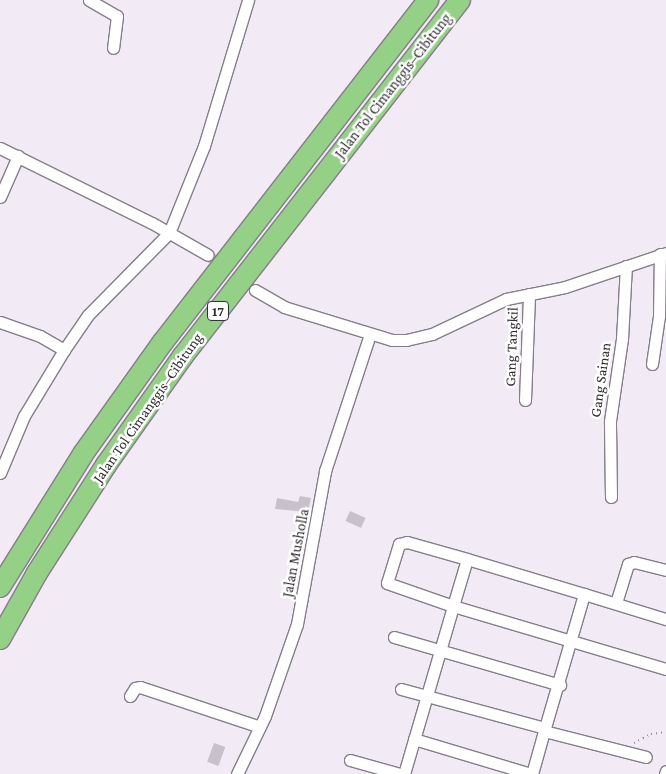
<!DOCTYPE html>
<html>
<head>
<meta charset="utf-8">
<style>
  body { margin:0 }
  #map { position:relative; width:666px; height:774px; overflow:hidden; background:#f2ebf6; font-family:"Crimson Pro",serif }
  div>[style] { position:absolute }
  .building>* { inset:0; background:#c8c1cc; transform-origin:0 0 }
  .street-tunnel>* { height:11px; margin-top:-5.5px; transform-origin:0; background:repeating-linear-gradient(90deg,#cbc5cf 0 11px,transparent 0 16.5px) }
  .path>* { height:2px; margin-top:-1px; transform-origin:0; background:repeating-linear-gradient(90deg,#938e96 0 1px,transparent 0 5px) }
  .roads { filter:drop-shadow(1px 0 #857e89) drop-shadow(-1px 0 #857e89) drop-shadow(0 1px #857e89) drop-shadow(0 -1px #857e89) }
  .street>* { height:11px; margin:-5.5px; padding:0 5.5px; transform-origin:5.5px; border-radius:5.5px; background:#fff }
  .highway>* { height:20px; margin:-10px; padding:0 10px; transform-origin:10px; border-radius:10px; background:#95d087 }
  span { translate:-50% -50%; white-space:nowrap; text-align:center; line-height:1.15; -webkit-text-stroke:5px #fff; paint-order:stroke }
  .shield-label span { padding:1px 4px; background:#fff; border:1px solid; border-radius:4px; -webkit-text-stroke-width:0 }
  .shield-label { font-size:14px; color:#302d32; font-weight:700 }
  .street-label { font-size:15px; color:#302d32 }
</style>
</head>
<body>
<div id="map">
  <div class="building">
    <div style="clip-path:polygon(300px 496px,311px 498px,308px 512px,275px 509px,277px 498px,298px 502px)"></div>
    <div style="left:350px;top:511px;width:17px;height:11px;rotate:24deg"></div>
    <div style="left:214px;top:743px;width:12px;height:20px;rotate:20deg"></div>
  </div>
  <div class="street-tunnel">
    <div style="left:208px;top:255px;width:47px;rotate:36.4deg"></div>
  </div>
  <div class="path">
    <div style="left:634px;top:743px;width:19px;rotate:-28deg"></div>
    <div style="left:651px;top:734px;width:15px;rotate:-8deg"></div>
  </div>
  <div class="roads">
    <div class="street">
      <div style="left:89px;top:0;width:32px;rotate:30deg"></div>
      <div style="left:117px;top:16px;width:32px;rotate:97deg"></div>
      <div style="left:0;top:148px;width:169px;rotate:26.3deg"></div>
      <div style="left:152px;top:223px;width:64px;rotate:29.7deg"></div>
      <div style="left:0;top:197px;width:45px;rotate:-66.3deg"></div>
      <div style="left:255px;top:290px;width:34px;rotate:30deg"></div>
      <div style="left:284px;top:307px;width:113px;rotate:17deg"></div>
      <div style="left:392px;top:340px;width:14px"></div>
      <div style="left:406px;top:340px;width:27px;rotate:-13deg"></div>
      <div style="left:432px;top:334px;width:82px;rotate:-25.3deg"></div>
      <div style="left:506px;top:299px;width:60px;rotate:-11.5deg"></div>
      <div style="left:565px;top:287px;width:107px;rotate:-18.6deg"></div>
      <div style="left:0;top:322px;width:42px;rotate:19.3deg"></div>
      <div style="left:40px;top:336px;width:28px;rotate:30deg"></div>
      <div style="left:652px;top:364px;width:49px;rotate:-81.7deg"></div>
      <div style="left:659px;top:316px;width:62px;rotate:-89.1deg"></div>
      <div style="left:525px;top:400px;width:106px;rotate:-87.8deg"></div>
      <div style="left:0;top:473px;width:62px;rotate:-67.2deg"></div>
      <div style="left:24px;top:416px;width:77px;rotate:-58.8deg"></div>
      <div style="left:64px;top:350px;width:42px;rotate:-55.6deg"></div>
      <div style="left:88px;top:315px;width:115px;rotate:-45.4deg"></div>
      <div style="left:169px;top:233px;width:94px;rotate:-68.1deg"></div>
      <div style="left:204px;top:146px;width:152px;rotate:-73.2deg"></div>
      <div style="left:611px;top:497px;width:76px;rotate:-90.8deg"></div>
      <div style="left:610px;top:421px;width:83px;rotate:-81.7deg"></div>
      <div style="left:622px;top:339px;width:73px;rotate:-86.9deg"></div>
      <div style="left:407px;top:542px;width:62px;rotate:15.8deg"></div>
      <div style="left:467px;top:559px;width:49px;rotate:106.6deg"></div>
      <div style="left:453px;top:606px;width:70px;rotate:-160.8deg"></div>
      <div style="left:387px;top:583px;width:41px;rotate:-72.9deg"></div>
      <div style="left:399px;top:544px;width:8px;rotate:-14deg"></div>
      <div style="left:467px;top:559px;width:122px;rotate:16.7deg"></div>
      <div style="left:616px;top:603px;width:41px;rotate:-72.9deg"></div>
      <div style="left:628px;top:564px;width:6px;rotate:-18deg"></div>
      <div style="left:634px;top:562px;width:33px;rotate:14deg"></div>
      <div style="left:394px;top:637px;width:173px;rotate:16.1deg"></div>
      <div style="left:401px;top:689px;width:149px;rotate:15.2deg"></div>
      <div style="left:130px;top:696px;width:9px;rotate:-58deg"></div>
      <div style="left:135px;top:688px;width:5px;rotate:-11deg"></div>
      <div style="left:140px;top:687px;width:126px;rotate:18.4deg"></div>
      <div style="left:544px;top:731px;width:143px;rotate:-73.7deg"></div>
      <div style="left:584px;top:594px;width:86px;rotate:17deg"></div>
      <div style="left:414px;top:739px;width:122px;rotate:16.7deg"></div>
      <div style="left:350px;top:760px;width:52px;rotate:15.6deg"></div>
      <div style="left:237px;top:774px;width:64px;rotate:-64.2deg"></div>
      <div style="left:265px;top:716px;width:97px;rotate:-70.8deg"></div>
      <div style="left:297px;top:624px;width:156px;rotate:-79.6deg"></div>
      <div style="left:325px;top:471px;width:144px;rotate:-71.8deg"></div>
      <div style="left:404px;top:774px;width:175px;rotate:-73.7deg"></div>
      <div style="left:453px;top:606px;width:222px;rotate:16.5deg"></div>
      <div style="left:532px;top:774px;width:45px;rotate:-74.4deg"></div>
      <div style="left:544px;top:731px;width:105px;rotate:14.3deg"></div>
      <div style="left:665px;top:774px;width:3px;rotate:-72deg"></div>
    </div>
    <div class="highway">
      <div style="left:0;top:587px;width:157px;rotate:-58deg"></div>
      <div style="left:83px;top:454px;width:138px;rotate:-54.5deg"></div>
      <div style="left:163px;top:342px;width:433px;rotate:-52.2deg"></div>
      <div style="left:0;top:639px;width:76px;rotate:-60.7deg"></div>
      <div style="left:37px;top:573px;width:128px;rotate:-57.4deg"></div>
      <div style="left:106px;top:465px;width:133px;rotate:-54.8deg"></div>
      <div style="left:183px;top:356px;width:451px;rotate:-52.1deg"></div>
    </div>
  </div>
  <div class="shield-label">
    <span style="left:218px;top:311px">17</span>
  </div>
  <div class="street-label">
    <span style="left:393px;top:86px;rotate:-52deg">Jalan Tol Cimanggis–Cibitung</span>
    <span style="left:512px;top:347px;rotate:-88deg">Gang Tangkil</span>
    <span style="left:601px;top:380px;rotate:-82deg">Gang Sainan</span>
    <span style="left:148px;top:408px;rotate:-55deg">Jalan Tol Cimanggis–Cibitung</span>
    <span style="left:296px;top:553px;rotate:-79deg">Jalan Musholla</span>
  </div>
</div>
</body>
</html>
